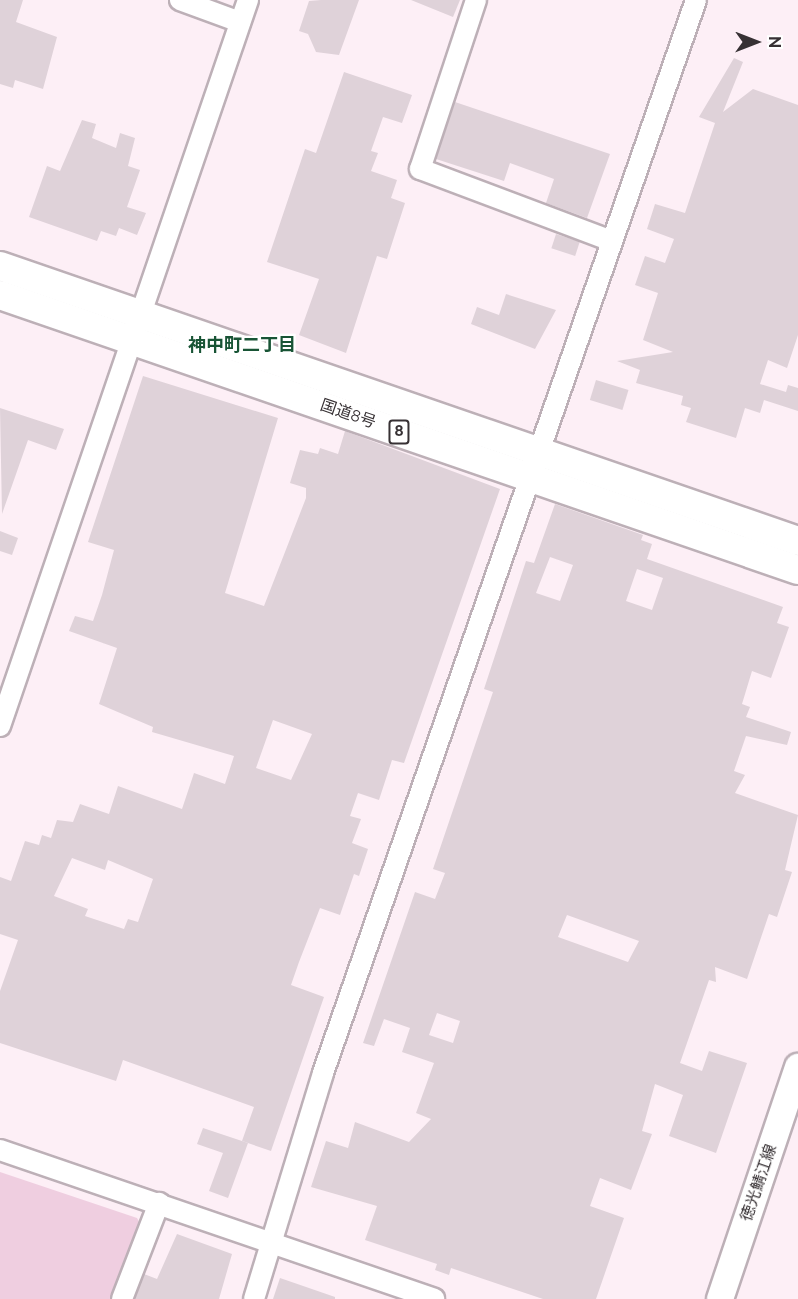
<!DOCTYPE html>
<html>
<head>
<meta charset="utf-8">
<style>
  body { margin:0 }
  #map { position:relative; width:798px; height:1299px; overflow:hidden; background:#fdeff6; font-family:Raleway,"Noto Sans JP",sans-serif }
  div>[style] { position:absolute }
  .green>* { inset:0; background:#efcee0 }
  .building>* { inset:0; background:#dfd2d9; transform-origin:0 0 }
  .roads { filter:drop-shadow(2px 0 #bdb0b7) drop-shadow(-2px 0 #bdb0b7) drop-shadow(0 2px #bdb0b7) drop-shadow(0 -2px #bdb0b7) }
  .minor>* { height:20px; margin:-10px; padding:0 10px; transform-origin:10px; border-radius:10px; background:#fff }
  .major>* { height:26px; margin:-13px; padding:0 13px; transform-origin:13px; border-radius:13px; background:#fff }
  .highway>* { height:28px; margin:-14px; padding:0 14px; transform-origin:14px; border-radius:14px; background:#fff }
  span { translate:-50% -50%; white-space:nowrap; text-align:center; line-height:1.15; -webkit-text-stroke:4.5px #fff; paint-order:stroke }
  .shield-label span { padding:2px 4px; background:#fff; border:2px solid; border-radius:4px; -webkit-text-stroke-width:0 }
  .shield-label { font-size:15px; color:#373134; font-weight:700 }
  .street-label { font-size:16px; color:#373134 }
  .neighbourhood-label { font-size:18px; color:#185435; font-weight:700 }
  .north { position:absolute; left:726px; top:12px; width:60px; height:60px; -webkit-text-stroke:4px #fff; paint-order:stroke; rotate:90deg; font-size:16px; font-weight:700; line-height:24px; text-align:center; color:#373134 }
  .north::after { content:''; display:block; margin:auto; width:21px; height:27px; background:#373134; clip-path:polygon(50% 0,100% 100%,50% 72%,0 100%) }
</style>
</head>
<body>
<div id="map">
  <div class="green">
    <div style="clip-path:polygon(0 1172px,137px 1218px,143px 1229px,119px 1299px,0 1299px)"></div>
  </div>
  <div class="building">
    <div style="clip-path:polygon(0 0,23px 0,16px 22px,57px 37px,43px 89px,15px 80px,13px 88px,0 84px)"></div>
    <div style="clip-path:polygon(321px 0,359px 0,339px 55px,316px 52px,308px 34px,299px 31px,309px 1px)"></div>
    <div style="clip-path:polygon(411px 0,460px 0,453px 17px)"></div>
    <div style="clip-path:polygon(734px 58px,743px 62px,723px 112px,753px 89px,798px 105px,798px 335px,787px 368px,768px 360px,760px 384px,786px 392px,788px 385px,798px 388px,798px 411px,764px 400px,760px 413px,745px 408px,736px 438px,686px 422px,691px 408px,681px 405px,683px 396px,636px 383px,640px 370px,617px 361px,673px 352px,643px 340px,658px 293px,635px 285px,645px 256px,665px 263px,674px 239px,647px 229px,655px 204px,685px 213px,715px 123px,699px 117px)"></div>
    <div style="clip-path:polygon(344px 72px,412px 95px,402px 123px,383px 117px,371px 151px,378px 153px,371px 171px,397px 180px,391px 198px,405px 203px,387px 259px,377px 256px,346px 353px,299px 335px,319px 279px,267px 262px,305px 149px,316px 153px)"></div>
    <div style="clip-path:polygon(455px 102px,610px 154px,587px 218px,546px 203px,554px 179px,510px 163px,504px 181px,436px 159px)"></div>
    <div style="clip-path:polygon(82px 120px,96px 124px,92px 138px,116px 148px,120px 133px,135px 138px,128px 166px,140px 170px,127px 207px,146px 213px,137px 235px,119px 228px,116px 236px,101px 231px,97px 241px,29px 217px,47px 166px,60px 171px)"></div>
    <div style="left:556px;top:234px;width:25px;height:15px;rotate:18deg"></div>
    <div style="clip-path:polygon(506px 294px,556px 310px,535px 349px,471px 324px,477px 307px,499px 315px)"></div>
    <div style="clip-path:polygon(evenodd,143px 376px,278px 418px,225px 593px,264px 606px,306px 498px,306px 488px,290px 483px,300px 450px,318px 454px,320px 448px,338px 454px,345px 431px,500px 489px,404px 763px,392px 760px,379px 800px,358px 793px,350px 816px,361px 819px,352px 843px,368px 849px,359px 876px,354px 874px,340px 915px,320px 908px,299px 962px,291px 985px,324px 997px,271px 1151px,242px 1141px,254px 1107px,123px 1060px,116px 1081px,0 1043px,0 991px,18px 940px,0 934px,0 877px,11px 881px,25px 841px,39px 845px,42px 835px,51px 838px,57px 820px,73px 822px,80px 804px,109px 814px,118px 786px,182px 809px,194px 773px,225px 784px,234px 756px,152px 732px,153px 727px,99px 704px,117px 648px,69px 631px,75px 616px,93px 621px,102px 595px,114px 550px,88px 542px,143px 376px,273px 720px,312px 734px,291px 780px,256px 768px,273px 720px,143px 376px,72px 858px,105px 870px,108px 860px,153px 879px,138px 922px,128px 919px,124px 929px,85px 916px,88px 909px,54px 896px,72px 858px)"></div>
    <div style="left:596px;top:380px;width:34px;height:21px;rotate:17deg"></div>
    <div style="clip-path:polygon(0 408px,64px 429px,56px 450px,28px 440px,2px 514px)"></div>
    <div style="clip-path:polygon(evenodd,555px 504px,643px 535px,641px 540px,652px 544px,647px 559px,783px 607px,777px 623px,789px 627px,771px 678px,752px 671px,742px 704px,750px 707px,746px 717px,791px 732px,787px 745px,746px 736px,734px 771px,745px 775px,735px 793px,798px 815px,785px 870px,792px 872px,777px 917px,769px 914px,747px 979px,715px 967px,716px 982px,709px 980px,680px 1063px,702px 1071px,709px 1051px,747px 1063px,716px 1153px,669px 1136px,683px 1095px,655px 1084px,642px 1131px,652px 1134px,631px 1190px,600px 1178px,590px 1206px,624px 1218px,596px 1299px,543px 1299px,451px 1268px,449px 1275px,435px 1270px,437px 1264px,365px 1240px,377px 1206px,311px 1187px,326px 1141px,348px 1148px,355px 1122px,409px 1142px,431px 1119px,416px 1113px,434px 1063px,402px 1052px,410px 1028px,384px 1019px,374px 1046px,363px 1043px,415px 892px,435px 899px,445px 873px,433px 869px,493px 692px,484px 689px,526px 561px,534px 563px,555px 504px,550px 557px,573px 565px,560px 601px,536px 593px,550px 557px,555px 504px,637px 569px,663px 578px,652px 610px,626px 601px,637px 569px,555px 504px,567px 915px,595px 925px,639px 941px,628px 962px,558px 937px,567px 915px,555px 504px,437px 1013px,460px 1021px,453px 1043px,429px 1035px,437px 1013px)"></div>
    <div style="clip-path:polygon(0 531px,18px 538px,12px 555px,0 551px)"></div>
    <div style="clip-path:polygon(203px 1128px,248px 1143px,228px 1198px,209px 1191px,223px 1153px,197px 1144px)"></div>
    <div style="clip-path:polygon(177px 1234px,232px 1254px,219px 1299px,135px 1299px,144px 1274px,157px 1279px)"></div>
    <div style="clip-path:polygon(280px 1278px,335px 1297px,335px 1299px,273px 1299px)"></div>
  </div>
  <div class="roads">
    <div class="minor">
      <div style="left:180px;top:0;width:64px;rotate:20.1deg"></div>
      <div style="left:476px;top:0;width:178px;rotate:108.3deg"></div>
      <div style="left:420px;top:169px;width:205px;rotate:20.6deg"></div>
      <div style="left:0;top:726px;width:767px;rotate:-71.14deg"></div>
      <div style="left:0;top:1150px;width:459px;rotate:18.9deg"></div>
      <div style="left:122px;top:1299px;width:103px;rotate:-68.9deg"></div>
      <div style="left:254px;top:1299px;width:236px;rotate:-73deg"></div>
      <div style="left:323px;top:1073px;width:1136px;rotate:-70.83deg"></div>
    </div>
    <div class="major">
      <div style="left:720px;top:1299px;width:245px;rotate:-71.4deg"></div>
    </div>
    <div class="highway">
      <div style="left:0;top:266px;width:844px;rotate:19.01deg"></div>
      <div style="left:0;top:295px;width:844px;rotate:19.01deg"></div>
    </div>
  </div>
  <div class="shield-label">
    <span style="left:399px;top:432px">8</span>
  </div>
  <div class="street-label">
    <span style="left:348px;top:414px;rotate:19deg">国道8号</span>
    <span style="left:759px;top:1183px;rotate:-71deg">徳光鯖江線</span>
  </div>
  <div class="neighbourhood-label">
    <span style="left:242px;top:345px">神中町二丁目</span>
  </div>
  <div class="north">N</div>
</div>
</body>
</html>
